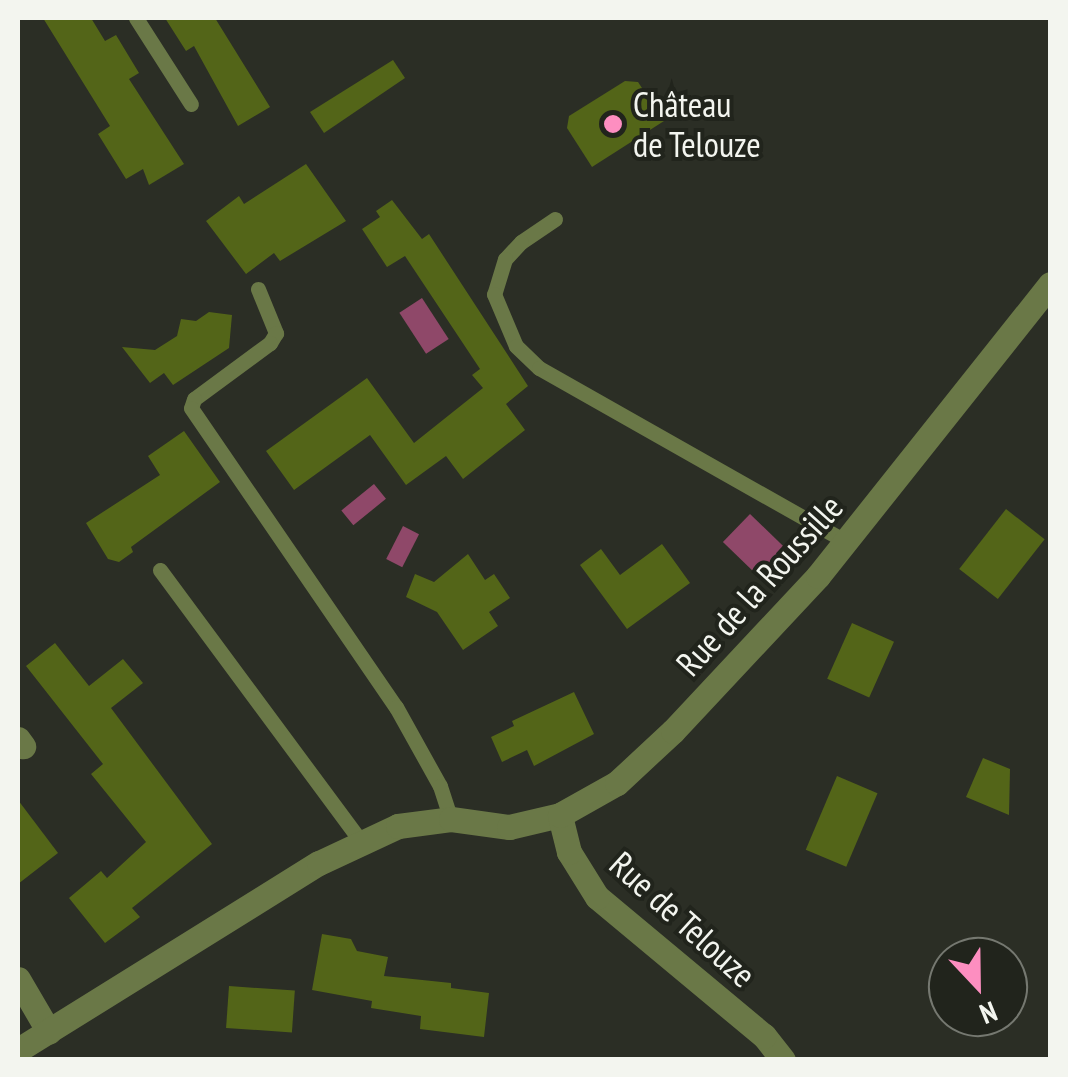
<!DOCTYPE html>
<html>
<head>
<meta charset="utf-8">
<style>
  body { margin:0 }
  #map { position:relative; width:1068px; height:1077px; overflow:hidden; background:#2b2e25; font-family:"PT Sans Narrow",sans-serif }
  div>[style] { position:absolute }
  .water>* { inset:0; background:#8f4869; transform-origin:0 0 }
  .building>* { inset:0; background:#536518; transform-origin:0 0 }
  .service>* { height:15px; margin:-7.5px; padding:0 7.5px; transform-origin:7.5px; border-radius:7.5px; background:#6a7847 }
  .minor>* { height:25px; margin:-12.5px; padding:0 12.5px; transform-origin:12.5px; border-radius:12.5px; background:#6a7847 }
  .tertiary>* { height:25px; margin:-12.5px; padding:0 12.5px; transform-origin:12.5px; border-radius:12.5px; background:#6a7847 }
  .dots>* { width:28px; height:28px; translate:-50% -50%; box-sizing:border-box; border:5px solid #21241c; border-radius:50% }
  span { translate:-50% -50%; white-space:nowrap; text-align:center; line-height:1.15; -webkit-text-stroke:8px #21241c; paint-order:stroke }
  .poi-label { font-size:35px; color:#f3f5ef }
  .left { translate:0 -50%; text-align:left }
  .street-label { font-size:35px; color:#f3f5ef }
  .frame { position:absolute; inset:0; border:20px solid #f3f5ef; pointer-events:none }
  .north { position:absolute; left:928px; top:937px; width:100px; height:100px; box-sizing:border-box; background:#21241c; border:2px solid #757870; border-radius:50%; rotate:158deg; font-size:28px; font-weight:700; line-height:40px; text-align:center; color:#f3f5ef }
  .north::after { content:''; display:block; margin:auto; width:35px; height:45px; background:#fd8ec0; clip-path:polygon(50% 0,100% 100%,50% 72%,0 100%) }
</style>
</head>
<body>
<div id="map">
  <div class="water">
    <div style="left:422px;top:298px;width:49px;height:27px;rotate:57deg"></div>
    <div style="left:374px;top:484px;width:19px;height:42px;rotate:51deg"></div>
    <div style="left:750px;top:514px;width:59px;height:39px;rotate:44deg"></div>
    <div style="left:403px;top:526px;width:18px;height:37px;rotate:27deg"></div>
  </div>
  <div class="building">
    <div style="clip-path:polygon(43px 18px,91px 18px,105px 41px,116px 35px,139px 73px,129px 79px,184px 164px,149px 185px,143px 169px,126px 179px,98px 134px,110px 126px)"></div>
    <div style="clip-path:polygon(165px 18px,215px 18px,270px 107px,238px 126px,194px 46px,186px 51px)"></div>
    <div style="clip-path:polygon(393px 60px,405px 78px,324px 133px,310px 112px)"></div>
    <div style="clip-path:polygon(625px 81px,638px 82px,664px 121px,592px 167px,567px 128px,569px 116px)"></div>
    <div style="clip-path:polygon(306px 164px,346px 221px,280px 261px,274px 253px,246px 274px,206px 221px,239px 196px,244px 204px)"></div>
    <div style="clip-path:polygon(392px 200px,422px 239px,429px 234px,528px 386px,506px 404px,525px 430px,463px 479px,446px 456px,406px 485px,370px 435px,294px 490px,266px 451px,367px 378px,414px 443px,483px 388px,472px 375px,480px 369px,405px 256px,387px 267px,362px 229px,380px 217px,376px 211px)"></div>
    <div style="clip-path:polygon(209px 312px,232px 315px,229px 348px,173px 385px,164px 373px,150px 383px,122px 347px,155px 350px,177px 336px,181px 319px,196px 321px)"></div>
    <div style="clip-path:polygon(184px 431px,220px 482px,131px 547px,133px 552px,119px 562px,108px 559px,86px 523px,160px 475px,148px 456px)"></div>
    <div style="left:1006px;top:509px;width:49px;height:76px;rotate:38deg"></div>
    <div style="clip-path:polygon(662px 544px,690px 583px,627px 629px,580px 565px,601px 549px,620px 575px)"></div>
    <div style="clip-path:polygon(468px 554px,485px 580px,494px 574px,510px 598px,489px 612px,498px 626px,463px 650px,437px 612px,406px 597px,415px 574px,434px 582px)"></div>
    <div style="left:852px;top:623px;width:46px;height:61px;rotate:24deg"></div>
    <div style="clip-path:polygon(55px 643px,89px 686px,123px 659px,143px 683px,111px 708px,212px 844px,132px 908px,140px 917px,105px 943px,69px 898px,101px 871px,107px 878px,146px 842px,91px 774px,103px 764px,26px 666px)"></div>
    <div style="clip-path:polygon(574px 692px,594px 734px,534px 766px,527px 750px,502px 762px,491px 737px,514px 726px,512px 721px)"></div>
    <div style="clip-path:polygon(983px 758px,1010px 769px,1009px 815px,966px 797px)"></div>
    <div style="left:837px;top:776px;width:44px;height:80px;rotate:23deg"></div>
    <div style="clip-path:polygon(18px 800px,58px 853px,18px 884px)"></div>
    <div style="clip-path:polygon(322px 934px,351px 939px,357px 951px,388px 957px,384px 976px,451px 983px,451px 988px,489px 993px,484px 1037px,420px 1029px,421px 1016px,371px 1008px,372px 1001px,312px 990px)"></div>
    <div style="left:229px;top:986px;width:66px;height:42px;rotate:4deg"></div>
  </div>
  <div class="service">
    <div style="left:136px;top:18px;width:102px;rotate:57.4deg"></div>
    <div style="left:555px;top:219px;width:41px;rotate:145.9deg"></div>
    <div style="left:521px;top:242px;width:23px;rotate:133deg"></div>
    <div style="left:505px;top:259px;width:37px;rotate:107deg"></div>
    <div style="left:494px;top:294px;width:56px;rotate:67.1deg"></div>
    <div style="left:516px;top:346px;width:32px;rotate:44deg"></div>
    <div style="left:539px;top:368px;width:355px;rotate:29.5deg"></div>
    <div style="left:258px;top:289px;width:48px;rotate:67.8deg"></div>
    <div style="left:276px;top:333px;width:12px;rotate:121deg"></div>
    <div style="left:270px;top:343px;width:94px;rotate:143.6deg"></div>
    <div style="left:194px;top:399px;width:9px;rotate:108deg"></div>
    <div style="left:191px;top:408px;width:363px;rotate:55.6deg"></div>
    <div style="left:396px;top:707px;width:90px;rotate:60.9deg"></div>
    <div style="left:440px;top:786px;width:35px;rotate:72deg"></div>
    <div style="left:160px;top:570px;width:340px;rotate:53.5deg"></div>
  </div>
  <div class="minor">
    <div style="left:18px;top:739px;width:9px;rotate:54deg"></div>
    <div style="left:18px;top:979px;width:61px;rotate:59.7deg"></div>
    <div style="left:18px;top:1050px;width:354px;rotate:-31.9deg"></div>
    <div style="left:319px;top:863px;width:87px;rotate:-25.1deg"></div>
    <div style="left:398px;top:826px;width:53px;rotate:-7.5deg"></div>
    <div style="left:451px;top:819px;width:59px;rotate:7.9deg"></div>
    <div style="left:509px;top:827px;width:52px;rotate:-13.2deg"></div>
  </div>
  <div class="tertiary">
    <div style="left:783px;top:1060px;width:31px;rotate:-128deg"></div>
    <div style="left:764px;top:1036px;width:217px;rotate:-140.2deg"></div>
    <div style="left:597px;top:897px;width:53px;rotate:-121.9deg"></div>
    <div style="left:569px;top:852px;width:38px;rotate:-104deg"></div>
    <div style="left:560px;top:815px;width:65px;rotate:-29.3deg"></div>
    <div style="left:617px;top:783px;width:76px;rotate:-42.9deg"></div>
    <div style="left:673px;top:731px;width:212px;rotate:-46.9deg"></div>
    <div style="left:818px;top:576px;width:373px;rotate:-51.5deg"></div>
  </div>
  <div class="dots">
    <div style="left:613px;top:124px;background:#fd8ec0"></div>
  </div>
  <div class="poi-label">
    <span class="left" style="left:633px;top:124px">Château<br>de Telouze</span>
  </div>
  <div class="street-label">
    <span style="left:759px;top:585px;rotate:-48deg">Rue de la Roussille</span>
    <span style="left:683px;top:919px;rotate:42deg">Rue de Telouze</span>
  </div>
  <div class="frame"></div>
  <div class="north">N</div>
</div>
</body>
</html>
